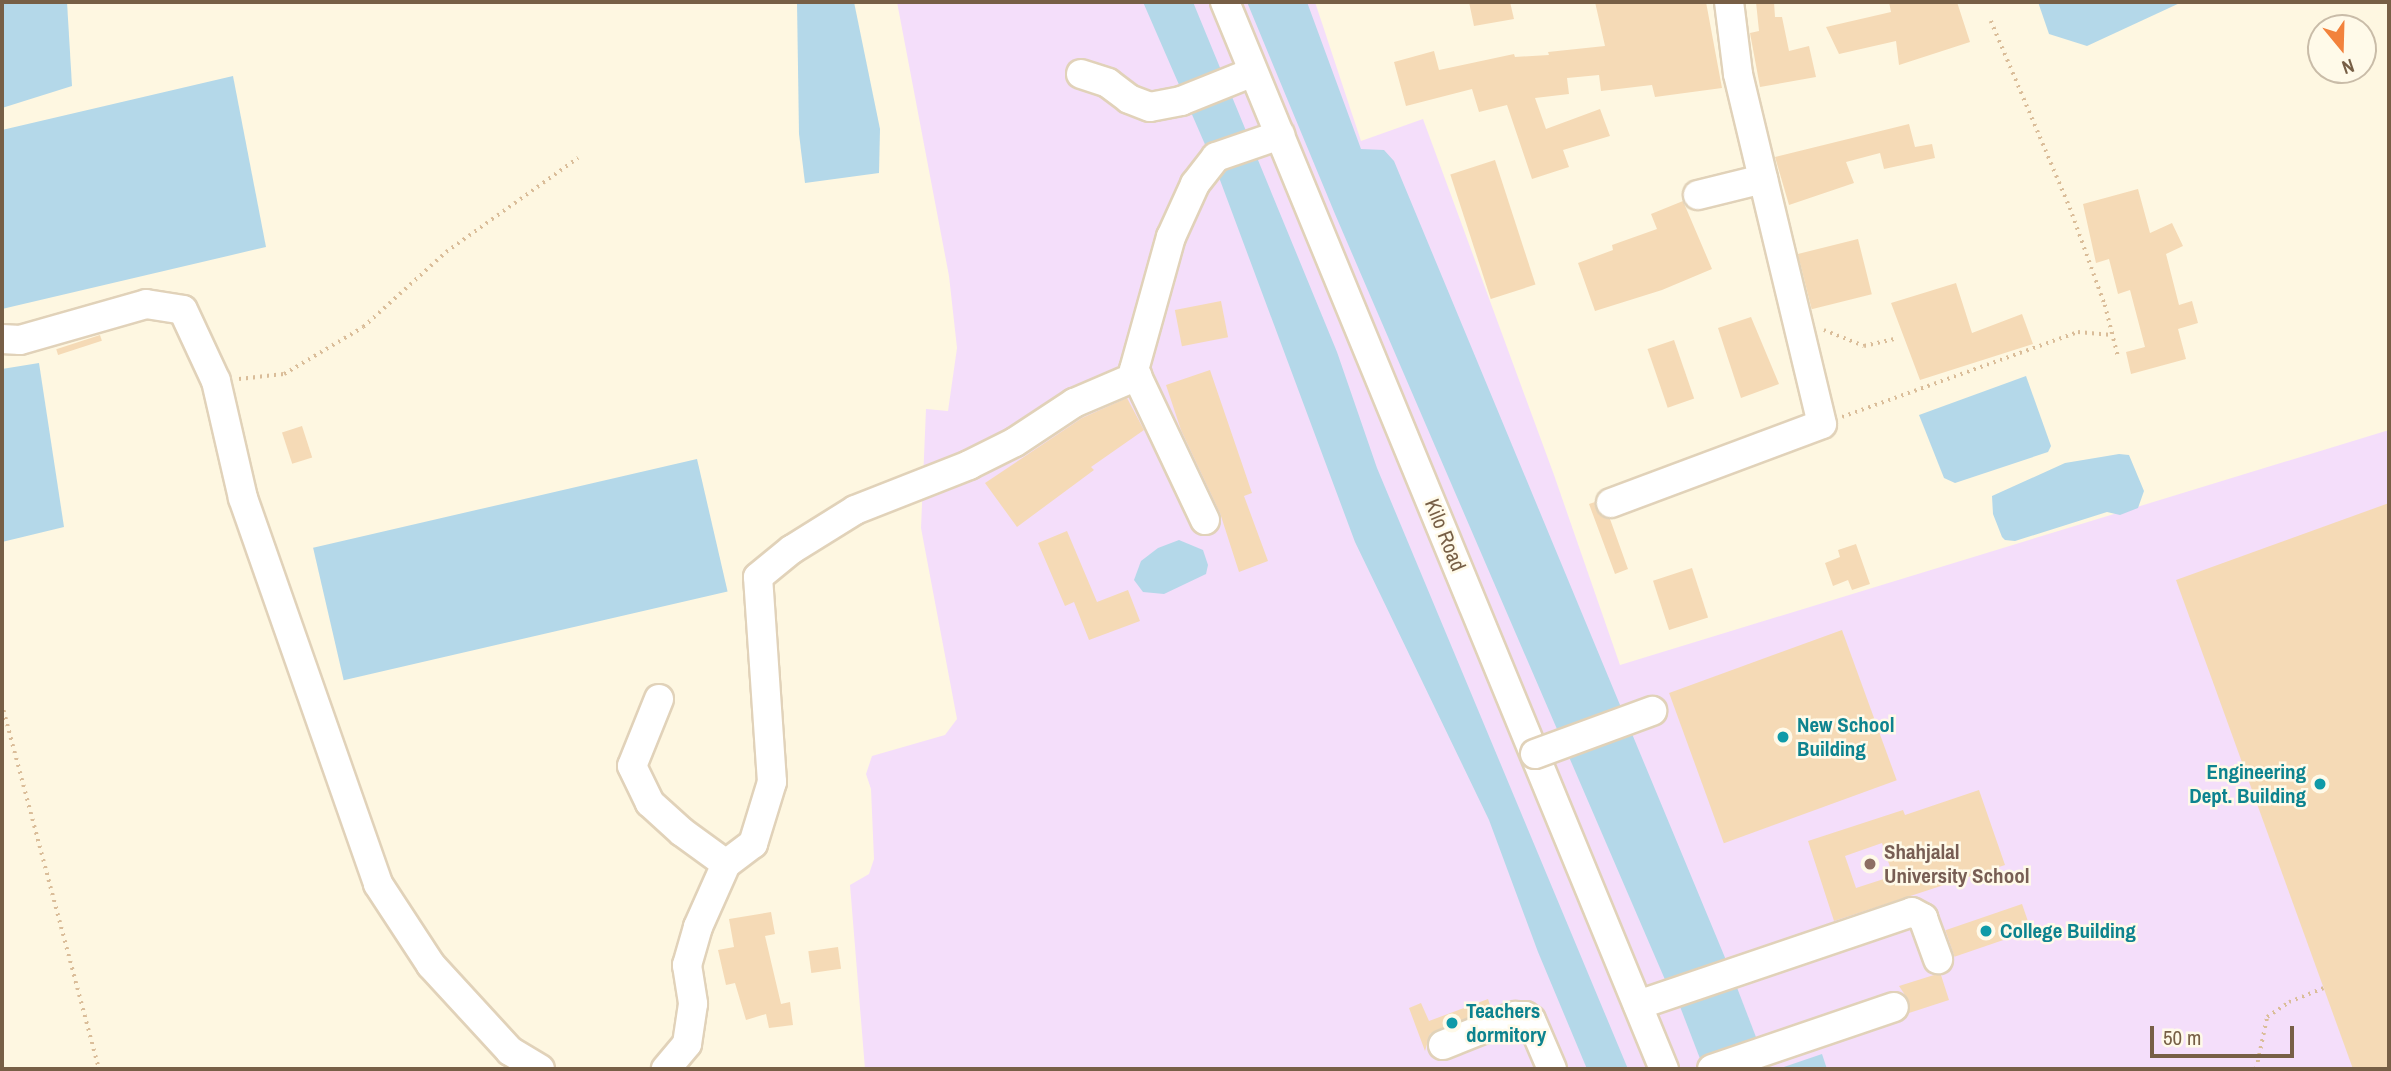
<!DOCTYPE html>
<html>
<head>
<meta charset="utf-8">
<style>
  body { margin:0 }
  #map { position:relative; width:2391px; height:1071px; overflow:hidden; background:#fef7e1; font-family:"Archivo Narrow",sans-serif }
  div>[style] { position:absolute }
  .education>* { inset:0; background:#f4defa }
  .water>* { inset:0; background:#b4d8e9; transform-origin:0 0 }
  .building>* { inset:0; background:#f5dab6; transform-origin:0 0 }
  .path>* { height:3.5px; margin-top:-1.75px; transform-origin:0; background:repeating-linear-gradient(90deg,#dabd99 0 2px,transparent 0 7px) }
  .roads { filter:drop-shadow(2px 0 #e1d2b9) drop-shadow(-2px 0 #e1d2b9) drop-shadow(0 2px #e1d2b9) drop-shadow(0 -2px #e1d2b9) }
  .minor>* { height:28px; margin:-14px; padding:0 14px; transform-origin:14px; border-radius:14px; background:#fff }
  .bridges { filter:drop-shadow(2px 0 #e1d2b9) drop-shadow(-2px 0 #e1d2b9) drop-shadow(0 2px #e1d2b9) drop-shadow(0 -2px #e1d2b9) }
  .minor-bridge>* { height:28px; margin:-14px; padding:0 14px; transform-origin:14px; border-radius:14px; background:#fff }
  .dots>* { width:19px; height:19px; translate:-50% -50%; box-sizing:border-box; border:4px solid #fffae9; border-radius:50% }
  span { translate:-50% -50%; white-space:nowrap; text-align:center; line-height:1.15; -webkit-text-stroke:5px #fffae9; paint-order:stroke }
  .street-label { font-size:21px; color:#775f46 }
  .culture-label { font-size:21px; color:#0d838f; font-weight:700 }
  .left { translate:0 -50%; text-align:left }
  .right { translate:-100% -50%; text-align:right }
  .education-label { font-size:21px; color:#785e54; font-weight:700 }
  .frame { position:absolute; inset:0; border:4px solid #775f46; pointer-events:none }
  .north { position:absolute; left:2307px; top:14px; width:70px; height:70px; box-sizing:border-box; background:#fffae9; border:2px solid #c9bca8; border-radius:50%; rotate:161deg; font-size:19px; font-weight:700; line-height:28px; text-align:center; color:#775f46 }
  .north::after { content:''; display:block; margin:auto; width:24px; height:32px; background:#f2823c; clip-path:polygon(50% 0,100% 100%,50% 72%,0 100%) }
  .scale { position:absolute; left:2150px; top:1026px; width:144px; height:32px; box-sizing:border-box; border:4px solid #775f46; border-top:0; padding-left:9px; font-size:21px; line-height:24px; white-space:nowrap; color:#775f46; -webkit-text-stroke:5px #fffae9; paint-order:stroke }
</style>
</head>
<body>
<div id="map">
  <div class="education">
    <div style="clip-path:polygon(897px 2px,1315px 2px,1361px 141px,1423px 119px,1554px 475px,1620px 665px,2389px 430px,2389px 1069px,865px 1069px,850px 885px,869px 874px,874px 859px,871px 789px,866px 774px,872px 756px,945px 735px,957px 719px,921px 528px,926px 409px,948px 411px,957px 348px,949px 276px)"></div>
  </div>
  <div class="water">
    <div style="clip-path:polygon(2px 2px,67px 2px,72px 86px,2px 108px)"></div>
    <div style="clip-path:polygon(797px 2px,854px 2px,880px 129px,879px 173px,805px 183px,799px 134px)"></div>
    <div style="clip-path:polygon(1143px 2px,1193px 2px,1337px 352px,1377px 468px,1628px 1069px,1587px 1069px,1538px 952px,1489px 820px,1355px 542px,1217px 172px)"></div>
    <div style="clip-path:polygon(1247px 2px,1307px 2px,1361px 149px,1384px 150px,1394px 161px,1726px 960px,1717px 965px,1666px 982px,1335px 214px)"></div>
    <div style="clip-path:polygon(2038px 2px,2182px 2px,2087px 46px,2049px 34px)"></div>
    <div style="clip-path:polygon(233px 76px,266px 247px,2px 309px,2px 130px)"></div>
    <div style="clip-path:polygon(39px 363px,64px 527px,2px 542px,2px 369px)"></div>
    <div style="clip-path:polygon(2026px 376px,2051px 446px,2048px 452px,1955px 483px,1944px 478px,1919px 415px)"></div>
    <div style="clip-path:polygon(2119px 454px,2129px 455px,2144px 491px,2138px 508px,2120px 515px,2107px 512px,2015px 541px,2005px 540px,2002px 537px,1993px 514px,1992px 496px,2065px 463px)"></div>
    <div style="left:697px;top:459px;width:136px;height:394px;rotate:77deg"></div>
    <div style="clip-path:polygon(1179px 540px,1203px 550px,1208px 565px,1206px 574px,1164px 594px,1143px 592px,1134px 580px,1141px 561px,1158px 548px)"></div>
    <div style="left:1736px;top:985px;width:60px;height:60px;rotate:69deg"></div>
    <div style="clip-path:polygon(1822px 1054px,1827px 1069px,1778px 1069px)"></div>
  </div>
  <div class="building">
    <div style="clip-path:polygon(1469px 2px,1510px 2px,1514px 19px,1474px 26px)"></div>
    <div style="clip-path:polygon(1595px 2px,1706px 2px,1722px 88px,1655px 97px,1652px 85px,1601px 91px,1599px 75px,1567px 78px,1569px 94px,1535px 98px,1546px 129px,1600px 109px,1610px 136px,1563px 150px,1569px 167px,1532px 179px,1507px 105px,1479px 112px,1472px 89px,1406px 106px,1394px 62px,1434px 51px,1439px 70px,1514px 54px,1515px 57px,1549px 55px,1548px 52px,1605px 46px)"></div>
    <div style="clip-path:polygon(1756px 2px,1774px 2px,1775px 17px,1782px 17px,1789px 51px,1809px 46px,1816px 77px,1760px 87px,1750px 33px,1759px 31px)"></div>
    <div style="clip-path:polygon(1889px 2px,1957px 2px,1970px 42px,1899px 65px,1896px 41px,1839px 54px,1826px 27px,1891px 12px)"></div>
    <div style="clip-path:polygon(1909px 124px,1915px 147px,1932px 144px,1935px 158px,1884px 169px,1880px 153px,1846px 162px,1854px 183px,1789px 205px,1775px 157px)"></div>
    <div style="left:1495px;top:160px;width:131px;height:47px;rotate:72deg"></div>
    <div style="clip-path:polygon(2138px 189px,2150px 233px,2172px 223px,2183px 246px,2166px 254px,2179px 305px,2192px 301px,2198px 323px,2178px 329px,2186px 359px,2131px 374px,2126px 352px,2145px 347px,2130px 290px,2118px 294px,2109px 259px,2096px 263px,2083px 204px)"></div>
    <div style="clip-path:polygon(1683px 201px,1712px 269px,1662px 290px,1595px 311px,1578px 263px,1613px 250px,1612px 245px,1657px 229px,1651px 214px)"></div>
    <div style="left:1858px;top:239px;width:57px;height:62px;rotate:76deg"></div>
    <div style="clip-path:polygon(1956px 283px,1972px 333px,2022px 314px,2033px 344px,1920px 380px,1891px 303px)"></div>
    <div style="left:1221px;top:301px;width:37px;height:47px;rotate:79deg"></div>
    <div style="clip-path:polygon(1751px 317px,1779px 384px,1741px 398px,1718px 328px)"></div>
    <div style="left:100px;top:335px;width:6px;height:46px;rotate:72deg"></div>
    <div style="left:1674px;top:340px;width:62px;height:28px;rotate:71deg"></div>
    <div style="clip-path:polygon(1210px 370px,1252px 493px,1244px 496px,1268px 561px,1239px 572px,1220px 513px,1181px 430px,1166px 385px)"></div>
    <div style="clip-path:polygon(1127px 398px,1144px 430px,1091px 467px,1094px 470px,1017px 527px,985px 483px,1082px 418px)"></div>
    <div style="left:302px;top:426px;width:33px;height:21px;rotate:72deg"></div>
    <div style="clip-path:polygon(1595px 502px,1600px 515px,1610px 519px,1628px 569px,1615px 574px,1589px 504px)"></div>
    <div style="clip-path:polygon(2389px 503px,2389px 1069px,2353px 1069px,2176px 580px)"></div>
    <div style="clip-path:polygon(1067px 531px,1097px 602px,1128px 590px,1140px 621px,1089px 640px,1074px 602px,1065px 606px,1038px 543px)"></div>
    <div style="clip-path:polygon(1856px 544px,1870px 584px,1852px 590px,1848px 580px,1833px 586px,1825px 563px,1840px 557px,1838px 550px)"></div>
    <div style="left:1692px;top:568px;width:52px;height:41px;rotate:72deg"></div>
    <div style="left:1842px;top:630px;width:160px;height:184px;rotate:70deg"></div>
    <div style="clip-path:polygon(evenodd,1979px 790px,2005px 865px,1834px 921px,1808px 841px,1903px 810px,1905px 815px,1979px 790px,1882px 843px,1893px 876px,1856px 888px,1845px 856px,1882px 843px)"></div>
    <div style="left:2022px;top:904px;width:28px;height:81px;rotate:71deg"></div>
    <div style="clip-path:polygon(771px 912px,775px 934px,765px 936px,781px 1004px,790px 1002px,793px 1025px,769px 1028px,766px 1014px,746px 1020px,735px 983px,726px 985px,718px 950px,734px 947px,729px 919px)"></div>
    <div style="left:838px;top:947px;width:22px;height:30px;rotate:82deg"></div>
    <div style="clip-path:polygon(1934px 975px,1941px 975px,1949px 1000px,1909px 1013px,1909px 1001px,1899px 986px)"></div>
    <div style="clip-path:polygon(1488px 999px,1491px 1008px,1430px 1034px,1425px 1051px,1409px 1008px,1421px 1003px,1429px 1021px)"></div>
  </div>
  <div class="path">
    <div style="left:1991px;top:21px;width:203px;rotate:67.1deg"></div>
    <div style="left:2070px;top:208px;width:103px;rotate:70.2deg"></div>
    <div style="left:2105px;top:305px;width:53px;rotate:75.7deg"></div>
    <div style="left:1824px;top:330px;width:43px;rotate:21.8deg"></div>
    <div style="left:1864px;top:346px;width:31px;rotate:-13deg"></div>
    <div style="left:239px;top:379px;width:45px;rotate:-6.3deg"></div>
    <div style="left:284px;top:374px;width:92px;rotate:-30.7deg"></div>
    <div style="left:363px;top:327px;width:112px;rotate:-42.1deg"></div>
    <div style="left:446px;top:252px;width:162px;rotate:-35.5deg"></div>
    <div style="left:1842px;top:417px;width:251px;rotate:-19.8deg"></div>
    <div style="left:2078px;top:332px;width:34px;rotate:5deg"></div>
    <div style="left:2px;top:704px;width:378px;rotate:75.1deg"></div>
    <div style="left:2256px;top:1069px;width:53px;rotate:-78.1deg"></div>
    <div style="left:2267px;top:1017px;width:27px;rotate:-34deg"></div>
    <div style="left:2289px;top:1002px;width:37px;rotate:-22deg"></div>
  </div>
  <div class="roads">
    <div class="minor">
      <div style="left:1225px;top:2px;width:1154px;rotate:67.64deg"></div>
      <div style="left:1081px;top:74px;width:28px;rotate:18deg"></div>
      <div style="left:1108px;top:83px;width:26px;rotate:37deg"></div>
      <div style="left:1129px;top:99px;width:22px;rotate:21deg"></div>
      <div style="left:1150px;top:107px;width:32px;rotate:-11deg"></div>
      <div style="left:1181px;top:101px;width:65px;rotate:-21.8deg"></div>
      <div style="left:1698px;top:195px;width:67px;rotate:-13.8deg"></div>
      <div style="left:2px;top:339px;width:18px;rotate:3deg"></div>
      <div style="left:20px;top:340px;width:131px;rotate:-15.9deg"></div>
      <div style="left:146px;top:304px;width:37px;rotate:9deg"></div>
      <div style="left:183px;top:310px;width:78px;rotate:65.1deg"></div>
      <div style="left:216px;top:381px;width:120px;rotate:77deg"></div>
      <div style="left:243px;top:498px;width:409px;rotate:70.7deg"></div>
      <div style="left:378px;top:884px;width:97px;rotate:56.8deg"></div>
      <div style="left:431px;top:965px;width:117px;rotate:47.4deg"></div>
      <div style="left:510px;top:1051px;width:35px;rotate:31deg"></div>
      <div style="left:1611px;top:503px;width:225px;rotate:-20.5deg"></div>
      <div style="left:1822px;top:424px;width:360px;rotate:-103.5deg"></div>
      <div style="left:1738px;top:74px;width:73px;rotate:-97.1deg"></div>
      <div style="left:1205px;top:520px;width:166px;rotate:-115.3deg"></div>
      <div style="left:1134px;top:370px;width:138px;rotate:-74.5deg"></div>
      <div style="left:1171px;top:237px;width:58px;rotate:-65.6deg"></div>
      <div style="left:1195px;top:184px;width:34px;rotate:-52deg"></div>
      <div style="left:1216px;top:157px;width:68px;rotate:-19deg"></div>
      <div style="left:659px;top:699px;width:72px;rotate:111.9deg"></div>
      <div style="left:632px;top:766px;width:41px;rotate:64.1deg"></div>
      <div style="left:650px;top:803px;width:43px;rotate:42.2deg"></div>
      <div style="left:682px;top:832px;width:54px;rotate:36deg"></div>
      <div style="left:726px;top:864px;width:69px;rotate:114deg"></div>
      <div style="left:698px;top:927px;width:40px;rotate:106deg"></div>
      <div style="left:687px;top:965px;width:39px;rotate:81deg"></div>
      <div style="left:693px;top:1004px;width:40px;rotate:98.5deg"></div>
      <div style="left:687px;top:1044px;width:33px;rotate:130deg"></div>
      <div style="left:726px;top:864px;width:34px;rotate:-37deg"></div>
      <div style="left:753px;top:844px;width:65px;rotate:-73deg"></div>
      <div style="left:772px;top:782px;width:205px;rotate:-93.9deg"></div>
      <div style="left:758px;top:577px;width:43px;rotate:-39.3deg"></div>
      <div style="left:791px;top:550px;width:75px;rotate:-32deg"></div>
      <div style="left:855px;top:510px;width:123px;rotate:-21.5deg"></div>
      <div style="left:969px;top:465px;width:51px;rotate:-26.6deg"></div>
      <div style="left:1015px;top:442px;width:71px;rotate:-33.5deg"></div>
      <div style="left:1074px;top:403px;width:69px;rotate:-23.2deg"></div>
      <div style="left:1638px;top:1005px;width:289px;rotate:-18.7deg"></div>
      <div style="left:1912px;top:912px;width:13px;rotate:29deg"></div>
      <div style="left:1923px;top:918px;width:44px;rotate:69.9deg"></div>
      <div style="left:1443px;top:1045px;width:78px;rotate:-21.9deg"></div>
      <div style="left:1515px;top:1016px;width:10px"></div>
      <div style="left:1525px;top:1016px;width:7px;rotate:34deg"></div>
      <div style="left:1531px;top:1020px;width:53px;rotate:66.8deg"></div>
      <div style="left:1712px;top:1069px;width:192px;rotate:-18.8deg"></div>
    </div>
  </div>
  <div class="bridges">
    <div class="minor-bridge">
      <div style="left:1535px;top:754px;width:125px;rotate:-20.2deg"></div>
    </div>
  </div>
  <div class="dots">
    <div style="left:1783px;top:737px;background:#0f9aa8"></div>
    <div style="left:2320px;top:784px;background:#0f9aa8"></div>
    <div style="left:1870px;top:864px;background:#8d6e63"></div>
    <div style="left:1986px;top:931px;background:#0f9aa8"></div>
    <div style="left:1452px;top:1023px;background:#0f9aa8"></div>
  </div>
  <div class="street-label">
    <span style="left:1445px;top:535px;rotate:68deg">Kilo Road</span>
  </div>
  <div class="culture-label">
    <span class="left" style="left:1797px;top:737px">New School<br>Building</span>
    <span class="right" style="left:2306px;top:784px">Engineering<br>Dept. Building</span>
    <span class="left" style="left:2000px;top:931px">College Building</span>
    <span class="left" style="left:1466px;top:1023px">Teachers<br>dormitory</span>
  </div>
  <div class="education-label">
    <span class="left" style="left:1884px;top:864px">Shahjalal<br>University School</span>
  </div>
  <div class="frame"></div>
  <div class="north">N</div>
  <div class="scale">50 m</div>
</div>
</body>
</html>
